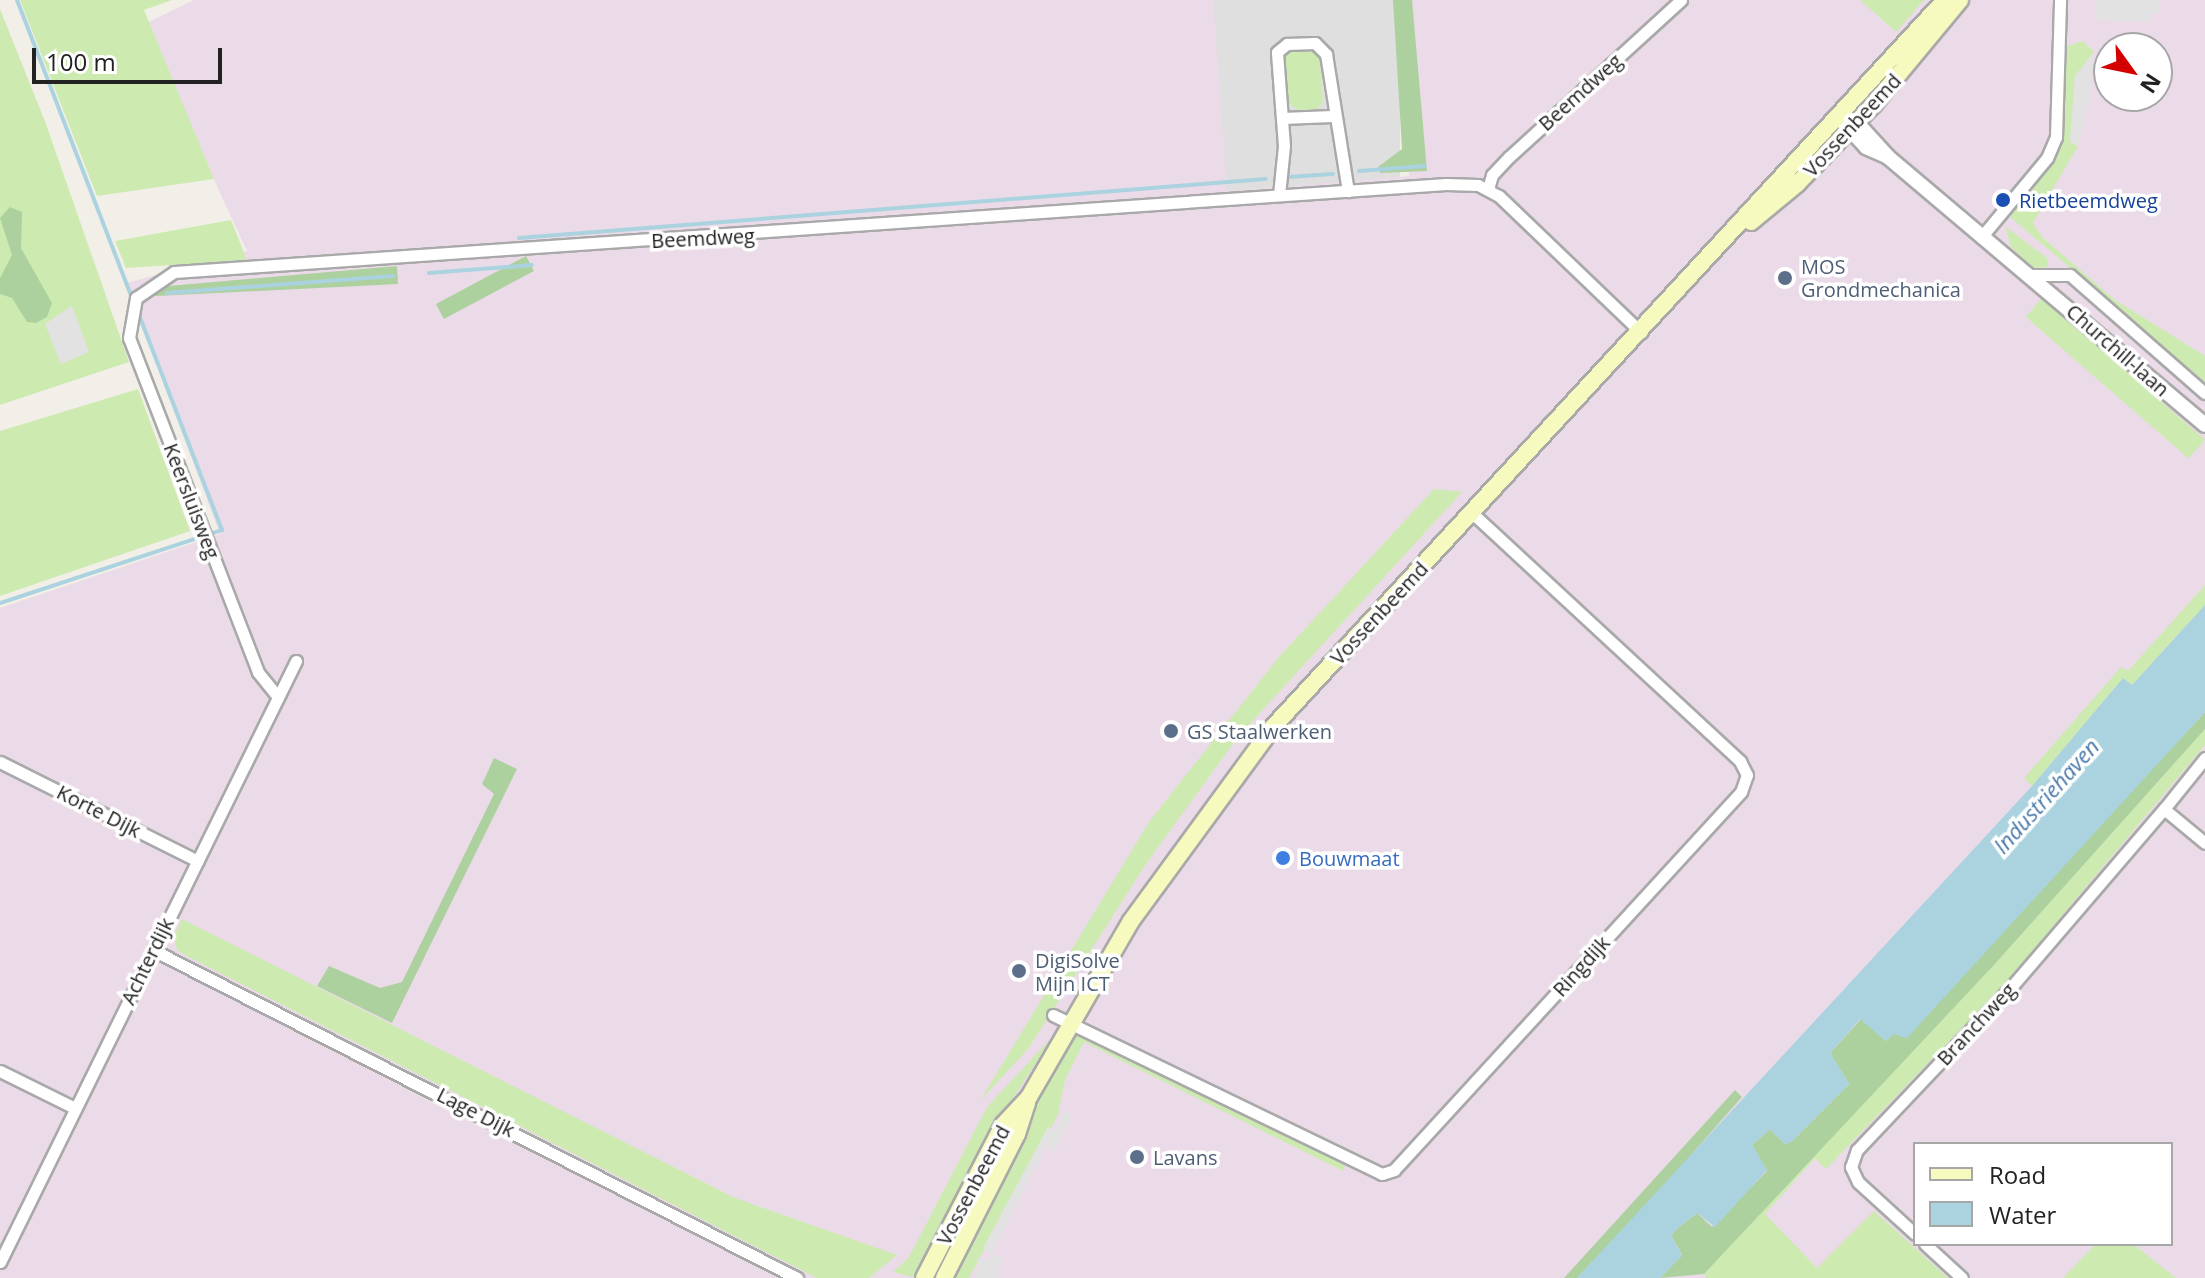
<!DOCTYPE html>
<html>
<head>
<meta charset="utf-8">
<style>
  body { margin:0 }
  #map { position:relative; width:2205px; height:1278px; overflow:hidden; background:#f2efe9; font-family:"Open Sans",sans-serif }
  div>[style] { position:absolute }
  .residential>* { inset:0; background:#e0dfdf; transform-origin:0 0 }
  .industrial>* { inset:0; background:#ebdbe8 }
  .grass>* { inset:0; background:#cdebb0; transform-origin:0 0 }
  .forest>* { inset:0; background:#add19e; transform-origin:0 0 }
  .parking>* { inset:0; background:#e2e2e2 }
  .water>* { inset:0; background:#aad3df }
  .stream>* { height:4px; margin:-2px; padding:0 2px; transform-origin:2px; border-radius:2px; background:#aad3df }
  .roads { filter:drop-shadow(2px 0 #a9a9a9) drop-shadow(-2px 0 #a9a9a9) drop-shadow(0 2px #a9a9a9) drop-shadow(0 -2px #a9a9a9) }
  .minor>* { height:11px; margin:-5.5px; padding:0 5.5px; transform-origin:5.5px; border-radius:5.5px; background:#fff }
  .tertiary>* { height:14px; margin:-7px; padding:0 7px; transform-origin:7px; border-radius:7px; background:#fff }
  .secondary>* { height:16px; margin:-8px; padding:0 8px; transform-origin:8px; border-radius:8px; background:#f7fabf }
  .dots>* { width:22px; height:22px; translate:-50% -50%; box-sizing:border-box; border:4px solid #fff; border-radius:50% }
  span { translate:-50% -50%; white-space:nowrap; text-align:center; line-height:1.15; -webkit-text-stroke:7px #fff; paint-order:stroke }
  .street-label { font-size:20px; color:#222 }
  .transit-label { font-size:20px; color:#164399 }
  .left { translate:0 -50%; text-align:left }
  .service-label { font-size:20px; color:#4e5e75 }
  .shop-label { font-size:20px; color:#366cbe }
  .water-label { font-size:22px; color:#4a7aab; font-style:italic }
  .legend { position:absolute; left:1913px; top:1142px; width:260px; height:104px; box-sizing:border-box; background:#fff; border:2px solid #a7a7a7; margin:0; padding:10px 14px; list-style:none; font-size:24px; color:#222 }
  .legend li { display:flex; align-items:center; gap:16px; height:40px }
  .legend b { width:40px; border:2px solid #a7a7a7 }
  .north { position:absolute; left:2093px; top:32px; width:80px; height:80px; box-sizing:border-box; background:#fff; border:2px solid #a7a7a7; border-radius:50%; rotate:123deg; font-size:22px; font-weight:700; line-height:32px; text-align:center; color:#222 }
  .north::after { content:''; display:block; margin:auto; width:28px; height:36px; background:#d40000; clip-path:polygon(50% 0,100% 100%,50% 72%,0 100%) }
  .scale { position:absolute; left:32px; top:48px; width:190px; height:36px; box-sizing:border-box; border:4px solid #222; border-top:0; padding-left:10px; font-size:24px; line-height:28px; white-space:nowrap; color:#222; -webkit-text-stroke:6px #fff; paint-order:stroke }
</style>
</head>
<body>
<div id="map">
  <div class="residential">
    <div style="left:1213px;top:0;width:187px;height:192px"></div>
  </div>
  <div class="industrial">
    <div style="clip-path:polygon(evenodd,194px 0,1213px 0,1227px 191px,1409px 176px,1400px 0,2205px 0,2205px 1278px,0 1278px,0 608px,220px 534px,126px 283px,247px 251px,142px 25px,194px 0,2109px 48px,2157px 48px,2157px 96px,2109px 96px,2109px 48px,194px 0,1915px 1144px,2171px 1144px,2171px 1244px,1915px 1244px,1915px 1144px)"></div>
  </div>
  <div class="grass">
    <div style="clip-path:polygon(20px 0,172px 0,144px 10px,214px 179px,97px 196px)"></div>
    <div style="clip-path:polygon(1860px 0,1924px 0,1896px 32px)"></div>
    <div style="clip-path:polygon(0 9px,46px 124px,129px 362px,0 405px)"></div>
    <div style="clip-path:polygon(2083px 41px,2094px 52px,2075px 76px,2070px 142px,2078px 146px,2033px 223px,2042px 237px,2115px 300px,2205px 356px,2205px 382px,2010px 217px,2058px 152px,2067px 46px)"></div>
    <div style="clip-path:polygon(1312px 45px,1319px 53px,1323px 101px,1317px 109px,1298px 110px,1287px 102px,1285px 56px,1293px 47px)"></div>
    <div style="clip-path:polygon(231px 220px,247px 260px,126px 268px,115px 241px)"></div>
    <div style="clip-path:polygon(2006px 227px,2047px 258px,2048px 267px,2033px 268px,2010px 246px)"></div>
    <div style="left:2042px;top:298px;width:216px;height:25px;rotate:41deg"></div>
    <div style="clip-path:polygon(138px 389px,190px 531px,0 596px,0 431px)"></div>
    <div style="clip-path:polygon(1434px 489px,1462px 492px,1238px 737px,1146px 864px,1028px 1049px,980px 1101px,1149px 822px,1278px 658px)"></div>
    <div style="clip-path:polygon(2205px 585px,2205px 605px,2131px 686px,2123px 678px,2032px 786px,2024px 778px,2121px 667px,2128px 671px)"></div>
    <div style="clip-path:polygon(2205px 729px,2205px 745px,2008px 980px,1826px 1169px,1815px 1158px,1765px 1214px,1817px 1268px,1874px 1211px,1948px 1278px,1707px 1278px,1704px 1274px,1724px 1252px,1993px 966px)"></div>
    <div style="clip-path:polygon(182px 919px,735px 1198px,897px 1255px,869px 1278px,817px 1278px,185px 955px,177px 950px,174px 936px)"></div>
    <div style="clip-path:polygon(1075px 1031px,1346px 1161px,1343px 1171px,1084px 1042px,1065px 1080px,1058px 1115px,969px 1278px,948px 1278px,1034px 1098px)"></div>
    <div style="clip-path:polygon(1054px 1035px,979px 1151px,915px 1278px,893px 1272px,909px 1257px,987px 1107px)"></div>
    <div style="clip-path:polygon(2096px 1244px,2133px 1244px,2176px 1278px,2063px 1278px)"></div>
  </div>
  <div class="forest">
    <div style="clip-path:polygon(1393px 0,1412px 0,1427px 171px,1380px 173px,1378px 167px,1402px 149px)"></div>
    <div style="clip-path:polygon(10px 207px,22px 212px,21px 248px,52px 303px,47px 317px,36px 323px,27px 322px,12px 298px,0 294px,0 278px,12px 255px,0 218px)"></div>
    <div style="left:526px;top:256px;width:17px;height:102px;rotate:62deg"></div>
    <div style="clip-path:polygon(397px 266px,398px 284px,136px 297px,134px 289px)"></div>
    <div style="clip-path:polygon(2205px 712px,2205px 729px,1993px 966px,1704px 1274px,1660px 1278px,1682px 1255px,1671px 1235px,1679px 1227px,1697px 1213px,1712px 1227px,1767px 1171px,1752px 1145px,1770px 1129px,1785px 1144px,1791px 1142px,1849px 1084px,1830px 1053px,1861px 1019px,1886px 1041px,1894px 1033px,1903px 1037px)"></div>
    <div style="clip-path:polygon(494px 758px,517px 769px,392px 1023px,317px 986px,329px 966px,380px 988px,402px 982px,494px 794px,482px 784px)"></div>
    <div style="clip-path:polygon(1735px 1090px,1742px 1097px,1654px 1197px,1577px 1278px,1564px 1278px)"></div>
  </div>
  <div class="parking">
    <div style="clip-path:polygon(2096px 0,2160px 0,2159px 14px,2149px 14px,2149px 22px,2095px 20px)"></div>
    <div style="clip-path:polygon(2094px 52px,2090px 97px,2078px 146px,2070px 142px,2075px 76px)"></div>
    <div style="clip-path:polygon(72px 306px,89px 352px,61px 364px,45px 324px)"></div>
    <div style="clip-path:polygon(1064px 1111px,1072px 1116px,1055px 1151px,1046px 1147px,992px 1253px,1002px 1258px,998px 1278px,976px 1278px,978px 1258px,989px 1261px,992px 1254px,983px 1248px,1048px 1127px,1055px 1130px)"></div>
  </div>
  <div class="water">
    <div style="clip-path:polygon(2205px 605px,2205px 712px,1907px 1038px,1894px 1034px,1886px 1041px,1860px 1019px,1830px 1053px,1849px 1084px,1791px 1142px,1785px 1144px,1770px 1129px,1752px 1145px,1767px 1170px,1715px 1227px,1697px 1213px,1679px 1227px,1671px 1235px,1682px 1256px,1660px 1278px,1577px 1278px,2032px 786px,2123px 678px,2132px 685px)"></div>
  </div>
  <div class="stream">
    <div style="left:17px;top:0;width:319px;rotate:68.9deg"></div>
    <div style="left:1359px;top:171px;width:66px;rotate:-4.3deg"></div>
    <div style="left:1289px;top:177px;width:44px;rotate:-3.9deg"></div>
    <div style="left:519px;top:238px;width:749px;rotate:-4.52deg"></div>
    <div style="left:429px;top:273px;width:103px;rotate:-4.4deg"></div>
    <div style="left:167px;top:293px;width:227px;rotate:-4.3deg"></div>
    <div style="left:0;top:603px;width:234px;rotate:-18.2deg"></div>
    <div style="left:222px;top:530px;width:236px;rotate:-111.1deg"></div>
  </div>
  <div class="roads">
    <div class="minor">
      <div style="left:1282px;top:118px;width:50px;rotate:-2.3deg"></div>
      <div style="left:1488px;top:189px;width:15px;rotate:-74deg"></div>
      <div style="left:1492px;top:175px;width:25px;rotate:-47deg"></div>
      <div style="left:1509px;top:157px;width:233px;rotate:-42.4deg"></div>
      <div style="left:1279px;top:195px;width:49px;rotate:-84.2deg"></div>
      <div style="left:1284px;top:146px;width:94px;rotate:-94.3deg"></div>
      <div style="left:1277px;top:52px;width:13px;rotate:-39deg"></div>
      <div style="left:1287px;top:44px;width:28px;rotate:-2deg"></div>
      <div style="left:1315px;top:43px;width:16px;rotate:45deg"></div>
      <div style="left:1326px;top:54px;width:139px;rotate:80.9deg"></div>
      <div style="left:1983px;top:235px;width:100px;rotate:-50.3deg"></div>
      <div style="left:2047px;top:158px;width:23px;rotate:-67deg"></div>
      <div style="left:2056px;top:137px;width:137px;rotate:-88.3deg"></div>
      <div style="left:2030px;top:275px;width:40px"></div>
      <div style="left:2070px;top:275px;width:179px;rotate:41.2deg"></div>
      <div style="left:278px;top:697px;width:32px;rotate:-129deg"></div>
      <div style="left:258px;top:672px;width:358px;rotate:-111.1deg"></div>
      <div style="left:129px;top:338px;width:41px;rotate:-80.1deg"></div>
      <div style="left:136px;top:298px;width:46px;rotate:-34.4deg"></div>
      <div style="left:174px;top:272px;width:1275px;rotate:-3.96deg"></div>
      <div style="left:1446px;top:184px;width:32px;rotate:2deg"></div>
      <div style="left:1478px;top:185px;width:24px;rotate:28deg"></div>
      <div style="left:1499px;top:196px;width:197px;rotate:43.8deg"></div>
      <div style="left:2205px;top:758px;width:65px;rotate:128.8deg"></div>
      <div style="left:2164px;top:809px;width:53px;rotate:39.7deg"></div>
      <div style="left:0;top:762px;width:221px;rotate:26.6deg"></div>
      <div style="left:153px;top:950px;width:723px;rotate:26.99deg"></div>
      <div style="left:1053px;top:1015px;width:365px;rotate:25.8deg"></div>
      <div style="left:1382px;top:1174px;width:13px;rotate:-18deg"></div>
      <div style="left:1394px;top:1170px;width:513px;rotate:-47.45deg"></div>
      <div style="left:1741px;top:792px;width:18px;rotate:-71deg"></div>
      <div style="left:1747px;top:775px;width:16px;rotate:-117deg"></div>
      <div style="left:1740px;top:761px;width:365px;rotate:-137.2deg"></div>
      <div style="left:0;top:1071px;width:84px;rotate:26.3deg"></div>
      <div style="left:1915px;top:1234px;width:77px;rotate:-137.6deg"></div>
      <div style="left:1858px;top:1182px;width:17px;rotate:-115deg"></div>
      <div style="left:1851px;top:1167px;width:18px;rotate:-71deg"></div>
      <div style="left:1857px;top:1150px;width:227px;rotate:-46.6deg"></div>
      <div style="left:2013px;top:985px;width:232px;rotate:-49.4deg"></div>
      <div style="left:1925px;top:1244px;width:50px;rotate:42.6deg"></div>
      <div style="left:0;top:1262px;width:670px;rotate:-63.78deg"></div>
    </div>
    <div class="tertiary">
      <div style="left:1841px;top:115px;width:18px;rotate:27deg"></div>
      <div style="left:1857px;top:123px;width:46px;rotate:47.6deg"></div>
      <div style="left:1888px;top:157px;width:415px;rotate:40.2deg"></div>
      <div style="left:1844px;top:123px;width:33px;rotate:47deg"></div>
      <div style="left:1866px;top:147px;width:22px;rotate:24deg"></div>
    </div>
    <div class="secondary">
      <div style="left:1751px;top:222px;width:60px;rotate:-39.6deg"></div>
      <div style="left:1797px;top:184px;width:111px;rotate:-46.1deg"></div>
      <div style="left:1874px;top:104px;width:135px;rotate:-50.4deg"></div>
      <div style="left:924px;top:1278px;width:172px;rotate:-62.7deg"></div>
      <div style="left:1003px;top:1125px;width:38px;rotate:-47deg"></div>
      <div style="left:1029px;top:1097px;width:203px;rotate:-59.9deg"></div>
      <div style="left:1131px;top:921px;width:239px;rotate:-53.8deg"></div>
      <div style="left:1272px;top:728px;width:991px;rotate:-47.25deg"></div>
      <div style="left:944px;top:1278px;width:161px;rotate:-63.1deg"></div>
      <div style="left:1017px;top:1134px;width:33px;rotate:-72deg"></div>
    </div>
  </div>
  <div class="dots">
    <div style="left:2003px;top:200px;background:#1a4fb4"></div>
    <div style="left:1785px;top:278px;background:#5c6f8a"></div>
    <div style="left:1171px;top:731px;background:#5c6f8a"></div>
    <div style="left:1283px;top:858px;background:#3f7fe0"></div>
    <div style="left:1019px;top:971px;background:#5c6f8a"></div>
    <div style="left:1137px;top:1157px;background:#5c6f8a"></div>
  </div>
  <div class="street-label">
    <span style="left:1580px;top:92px;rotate:-42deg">Beemdweg</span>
    <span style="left:1852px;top:125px;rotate:-47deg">Vossenbeemd</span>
    <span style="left:703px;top:238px;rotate:-3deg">Beemdweg</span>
    <span style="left:2118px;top:350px;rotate:41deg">Churchill-laan</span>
    <span style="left:192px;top:501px;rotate:69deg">Keersluisweg</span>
    <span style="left:1379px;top:613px;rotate:-47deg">Vossenbeemd</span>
    <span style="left:99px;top:811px;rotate:27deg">Korte Dijk</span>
    <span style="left:147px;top:961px;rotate:-64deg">Achterdijk</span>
    <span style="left:1581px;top:966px;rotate:-48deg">Ringdijk</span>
    <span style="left:1976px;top:1024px;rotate:-47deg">Branchweg</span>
    <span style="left:476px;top:1112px;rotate:27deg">Lage Dijk</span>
    <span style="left:973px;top:1185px;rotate:-62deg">Vossenbeemd</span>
  </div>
  <div class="transit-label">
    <span class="left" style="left:2019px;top:200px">Rietbeemdweg</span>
  </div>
  <div class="service-label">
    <span class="left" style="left:1801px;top:278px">MOS<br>Grondmechanica</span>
    <span class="left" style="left:1187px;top:731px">GS Staalwerken</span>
    <span class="left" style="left:1035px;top:972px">DigiSolve<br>Mijn ICT</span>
    <span class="left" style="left:1153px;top:1157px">Lavans</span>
  </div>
  <div class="shop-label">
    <span class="left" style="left:1299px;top:858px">Bouwmaat</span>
  </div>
  <div class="water-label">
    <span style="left:2046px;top:796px;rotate:-48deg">Industriehaven</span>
  </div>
  <ul class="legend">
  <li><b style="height:10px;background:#f7fabf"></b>Road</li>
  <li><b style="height:22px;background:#aad3df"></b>Water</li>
  </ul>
  <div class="north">N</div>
  <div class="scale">100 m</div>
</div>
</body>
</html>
